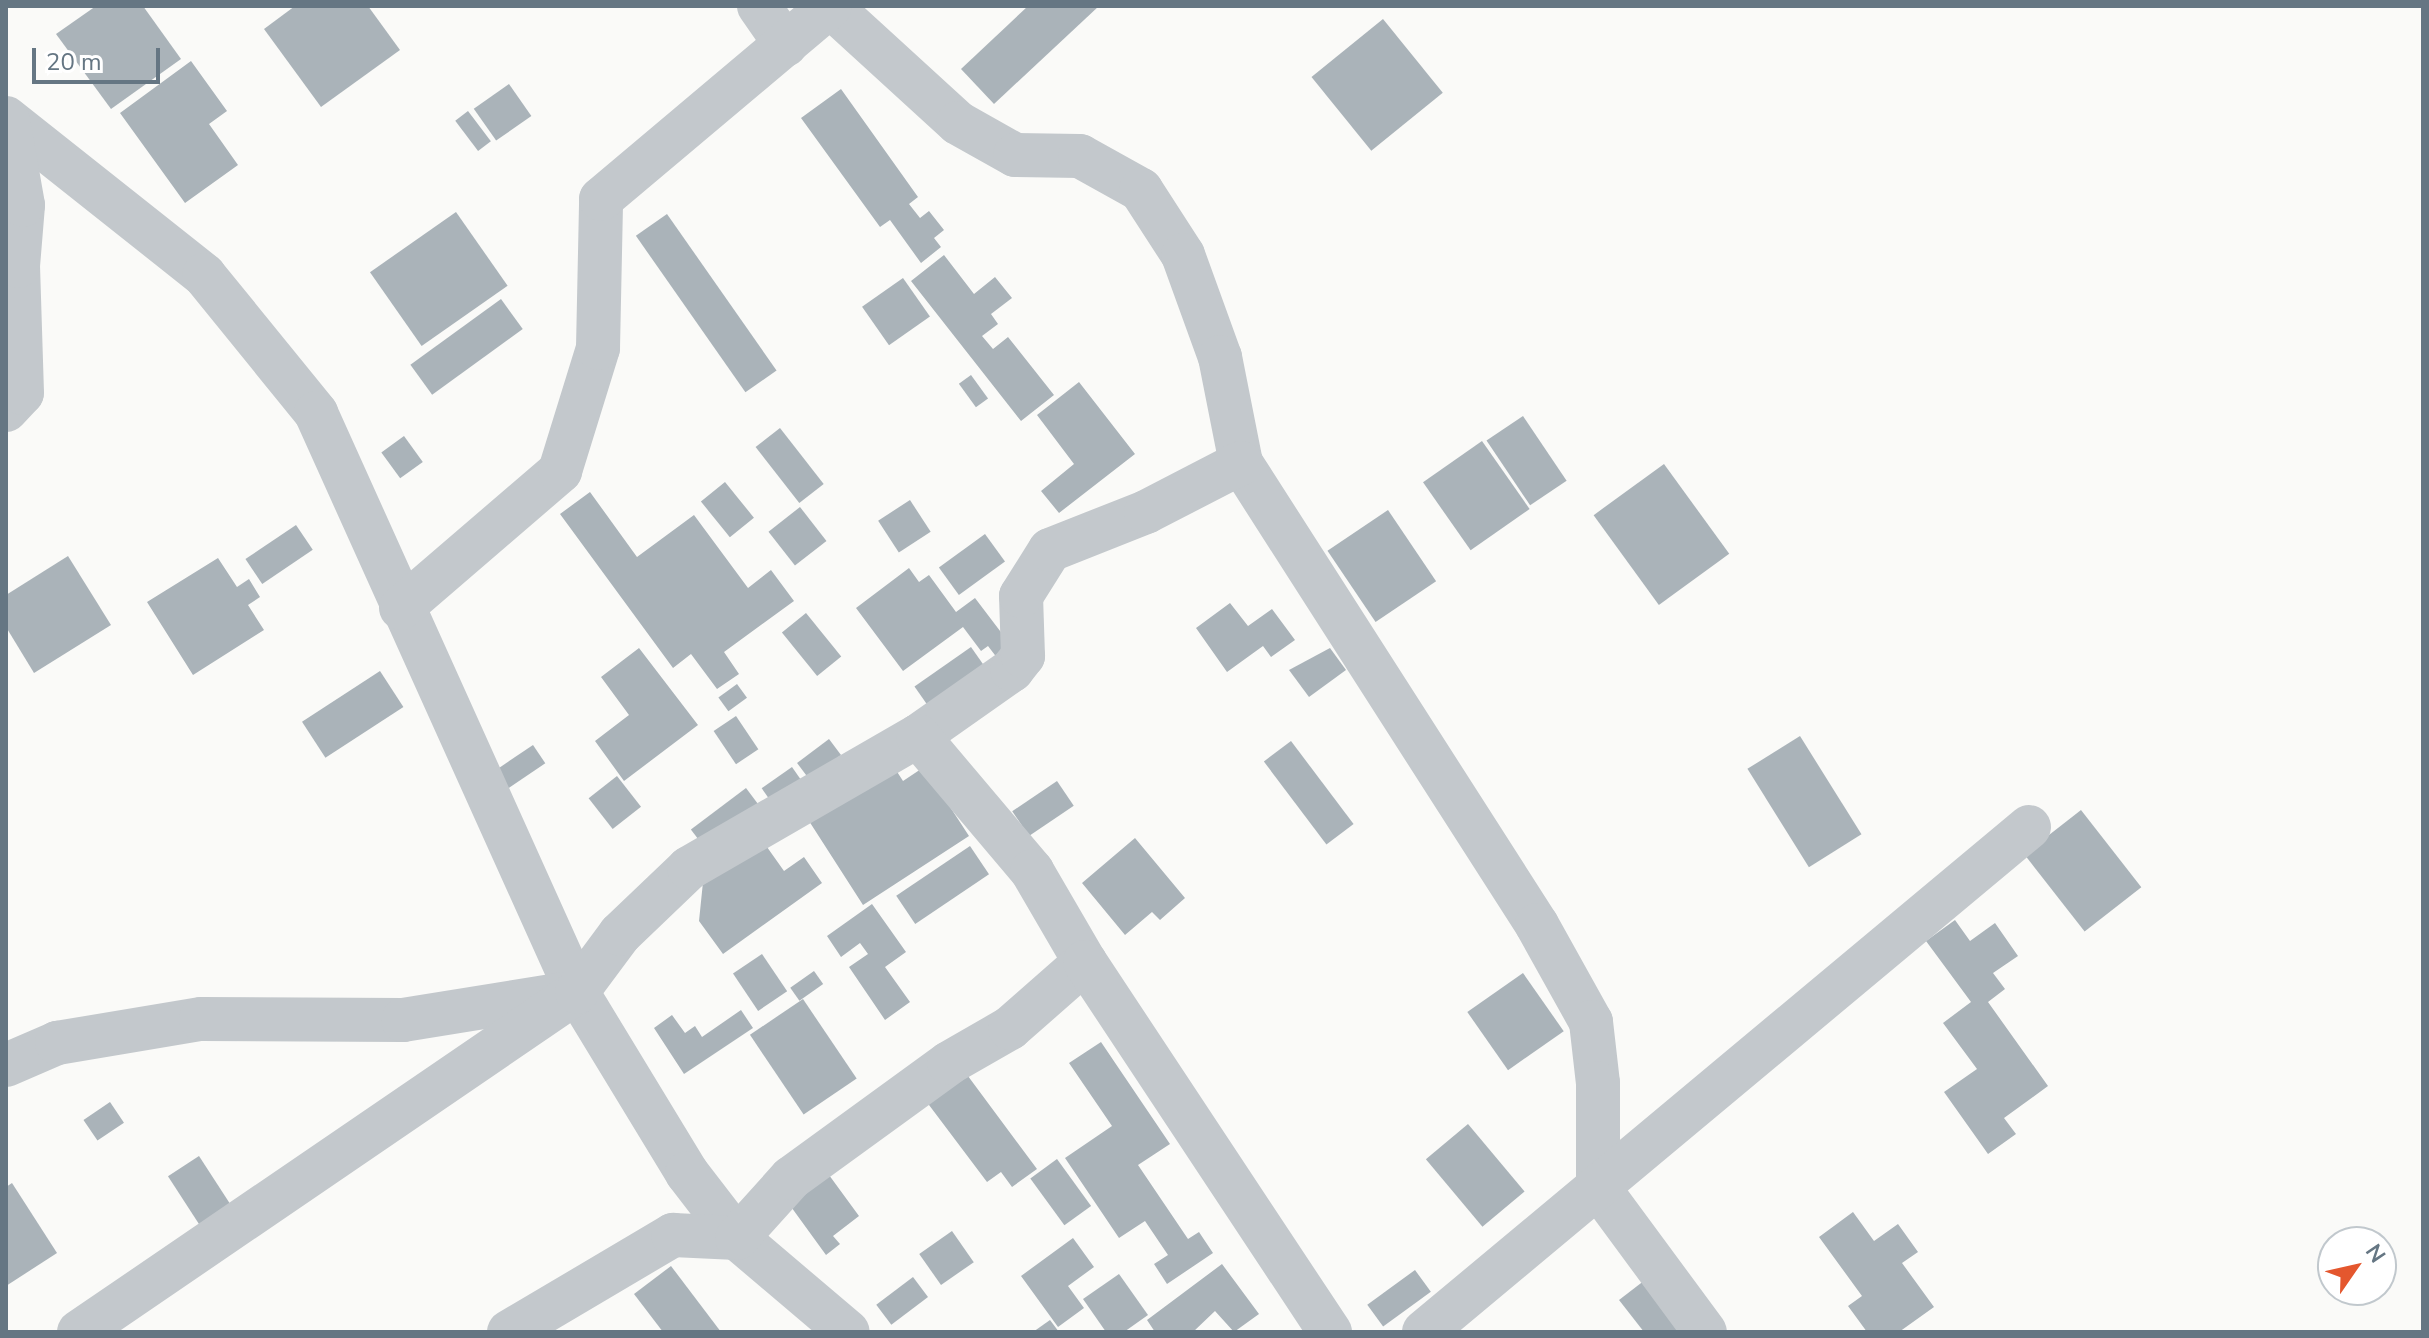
<!DOCTYPE html>
<html>
<head>
<meta charset="utf-8">
<style>
  body { margin:0 }
  #map { position:relative; width:2429px; height:1338px; overflow:hidden; background:#fafaf8; font-family:"Nunito Sans",sans-serif }
  div>[style] { position:absolute }
  .building>* { inset:0; background:#aab3b9; transform-origin:0 0 }
  .minor>* { height:44px; margin:-22px; padding:0 22px; transform-origin:22px; border-radius:22px; background:#c3c8cc }
  span { translate:-50% -50%; white-space:nowrap; text-align:center; line-height:1.15; -webkit-text-stroke:8px #fff; paint-order:stroke }
  .frame { position:absolute; inset:0; border:8px solid #657683; pointer-events:none }
  .north { position:absolute; left:2317px; top:1226px; width:80px; height:80px; box-sizing:border-box; background:#fff; border:2px solid #c1c8cd; border-radius:50%; rotate:56deg; font-size:22px; font-weight:700; line-height:32px; text-align:center; color:#657683 }
  .north::after { content:''; display:block; margin:auto; width:28px; height:36px; background:#e4572e; clip-path:polygon(50% 0,100% 100%,50% 72%,0 100%) }
  .scale { position:absolute; left:32px; top:48px; width:128px; height:36px; box-sizing:border-box; border:4px solid #657683; border-top:0; padding-left:10px; font-size:24px; line-height:28px; white-space:nowrap; color:#657683; -webkit-text-stroke:6px #fff; paint-order:stroke }
</style>
</head>
<body>
<div id="map">
  <div class="building">
    <div style="clip-path:polygon(96px 6px,143px 6px,181px 59px,111px 109px,56px 34px)"></div>
    <div style="clip-path:polygon(295px 6px,368px 6px,400px 50px,321px 107px,264px 29px)"></div>
    <div style="clip-path:polygon(1028px 6px,1099px 6px,994px 104px,961px 69px)"></div>
    <div style="left:1383px;top:19px;width:95px;height:92px;rotate:51deg"></div>
    <div style="clip-path:polygon(191px 61px,227px 111px,209px 124px,238px 165px,185px 203px,120px 113px)"></div>
    <div style="left:509px;top:84px;width:39px;height:43px;rotate:55deg"></div>
    <div style="clip-path:polygon(841px 89px,918px 197px,909px 204px,920px 218px,929px 211px,944px 230px,934px 238px,941px 247px,921px 263px,890px 220px,880px 227px,801px 118px)"></div>
    <div style="left:468px;top:111px;width:38px;height:16px;rotate:53deg"></div>
    <div style="left:456px;top:212px;width:90px;height:105px;rotate:55deg"></div>
    <div style="left:667px;top:214px;width:191px;height:38px;rotate:55deg"></div>
    <div style="clip-path:polygon(944px 255px,974px 294px,995px 277px,1012px 298px,991px 314px,998px 324px,982px 336px,993px 349px,1008px 337px,1054px 395px,1021px 421px,911px 281px)"></div>
    <div style="left:903px;top:278px;width:47px;height:50px;rotate:55deg"></div>
    <div style="left:501px;top:299px;width:37px;height:112px;rotate:54deg"></div>
    <div style="left:971px;top:375px;width:29px;height:15px;rotate:54deg"></div>
    <div style="clip-path:polygon(1079px 382px,1135px 454px,1059px 513px,1041px 491px,1074px 464px,1037px 415px)"></div>
    <div style="left:1523px;top:416px;width:78px;height:44px;rotate:56deg"></div>
    <div style="left:780px;top:428px;width:71px;height:31px;rotate:52deg"></div>
    <div style="left:404px;top:436px;width:32px;height:28px;rotate:54deg"></div>
    <div style="left:1482px;top:441px;width:83px;height:72px;rotate:55deg"></div>
    <div style="left:1664px;top:464px;width:111px;height:87px;rotate:54deg"></div>
    <div style="left:725px;top:482px;width:46px;height:31px;rotate:51deg"></div>
    <div style="clip-path:polygon(590px 492px,637px 557px,694px 515px,748px 588px,771px 570px,794px 601px,724px 652px,739px 674px,717px 689px,691px 654px,673px 668px,560px 514px)"></div>
    <div style="left:910px;top:500px;width:38px;height:38px;rotate:57deg"></div>
    <div style="left:800px;top:507px;width:43px;height:40px;rotate:52deg"></div>
    <div style="left:1388px;top:510px;width:86px;height:73px;rotate:56deg"></div>
    <div style="left:296px;top:525px;width:30px;height:61px;rotate:56deg"></div>
    <div style="left:985px;top:534px;width:34px;height:57px;rotate:54deg"></div>
    <div style="clip-path:polygon(68px 556px,111px 625px,34px 673px,6px 627px,6px 595px)"></div>
    <div style="clip-path:polygon(218px 558px,237px 587px,249px 579px,260px 597px,248px 605px,264px 630px,193px 675px,147px 602px)"></div>
    <div style="clip-path:polygon(909px 568px,919px 582px,929px 575px,956px 612px,975px 598px,1016px 652px,1001px 663px,988px 646px,981px 651px,963px 627px,903px 671px,856px 608px)"></div>
    <div style="clip-path:polygon(1230px 603px,1248px 626px,1272px 609px,1295px 640px,1271px 657px,1263px 646px,1227px 672px,1196px 628px)"></div>
    <div style="left:806px;top:613px;width:56px;height:31px;rotate:51deg"></div>
    <div style="left:971px;top:647px;width:33px;height:69px;rotate:55deg"></div>
    <div style="clip-path:polygon(639px 648px,698px 725px,624px 781px,595px 741px,629px 715px,601px 677px)"></div>
    <div style="clip-path:polygon(1330px 648px,1346px 670px,1309px 697px,1289px 670px)"></div>
    <div style="left:380px;top:671px;width:43px;height:93px;rotate:57deg"></div>
    <div style="left:737px;top:684px;width:17px;height:23px;rotate:54deg"></div>
    <div style="left:736px;top:716px;width:40px;height:27px;rotate:56deg"></div>
    <div style="left:1800px;top:736px;width:116px;height:62px;rotate:58deg"></div>
    <div style="left:829px;top:739px;width:20px;height:40px;rotate:53deg"></div>
    <div style="left:1291px;top:741px;width:104px;height:34px;rotate:53deg"></div>
    <div style="left:533px;top:745px;width:22px;height:45px;rotate:56deg"></div>
    <div style="left:792px;top:767px;width:24px;height:37px;rotate:55deg"></div>
    <div style="clip-path:polygon(894px 767px,903px 781px,924px 767px,969px 836px,863px 905px,809px 821px)"></div>
    <div style="left:617px;top:776px;width:39px;height:36px;rotate:52deg"></div>
    <div style="left:1057px;top:781px;width:30px;height:54px;rotate:56deg"></div>
    <div style="left:746px;top:788px;width:31px;height:69px;rotate:53deg"></div>
    <div style="left:2081px;top:810px;width:98px;height:72px;rotate:52deg"></div>
    <div style="clip-path:polygon(1135px 838px,1185px 898px,1160px 920px,1152px 912px,1125px 935px,1082px 883px)"></div>
    <div style="clip-path:polygon(762px 840px,784px 871px,804px 857px,822px 883px,723px 954px,699px 921px,703px 882px)"></div>
    <div style="left:970px;top:846px;width:34px;height:89px;rotate:56deg"></div>
    <div style="clip-path:polygon(872px 904px,906px 952px,885px 967px,910px 1002px,885px 1020px,849px 967px,868px 954px,860px 943px,841px 957px,827px 936px)"></div>
    <div style="clip-path:polygon(1955px 920px,1970px 941px,1995px 923px,2018px 956px,1993px 973px,2005px 989px,1988px 1002px,2048px 1086px,2004px 1118px,2016px 1134px,1988px 1154px,1944px 1092px,1977px 1069px,1943px 1023px,1971px 1002px,1926px 941px)"></div>
    <div style="left:762px;top:954px;width:45px;height:35px;rotate:56deg"></div>
    <div style="left:814px;top:971px;width:16px;height:29px;rotate:55deg"></div>
    <div style="left:1523px;top:973px;width:71px;height:68px;rotate:55deg"></div>
    <div style="left:803px;top:999px;width:96px;height:64px;rotate:56deg"></div>
    <div style="clip-path:polygon(741px 1010px,753px 1028px,684px 1074px,654px 1028px,672px 1015px,685px 1033px,695px 1026px,702px 1037px)"></div>
    <div style="clip-path:polygon(1101px 1042px,1170px 1144px,1138px 1165px,1188px 1239px,1199px 1232px,1213px 1253px,1167px 1284px,1154px 1264px,1168px 1255px,1145px 1221px,1119px 1238px,1065px 1158px,1112px 1126px,1069px 1063px)"></div>
    <div style="clip-path:polygon(965px 1072px,1037px 1169px,1012px 1187px,1001px 1172px,987px 1182px,926px 1101px)"></div>
    <div style="left:110px;top:1102px;width:25px;height:32px;rotate:56deg"></div>
    <div style="left:1468px;top:1124px;width:88px;height:55px;rotate:50deg"></div>
    <div style="left:199px;top:1156px;width:59px;height:37px;rotate:57deg"></div>
    <div style="left:1057px;top:1159px;width:58px;height:33px;rotate:54deg"></div>
    <div style="clip-path:polygon(829px 1175px,859px 1216px,833px 1236px,840px 1244px,826px 1255px,789px 1204px)"></div>
    <div style="clip-path:polygon(12px 1183px,57px 1253px,6px 1286px,6px 1187px)"></div>
    <div style="clip-path:polygon(1853px 1212px,1874px 1241px,1898px 1224px,1918px 1252px,1902px 1263px,1934px 1307px,1899px 1332px,1867px 1332px,1848px 1306px,1862px 1296px,1819px 1237px)"></div>
    <div style="left:952px;top:1231px;width:38px;height:40px;rotate:55deg"></div>
    <div style="clip-path:polygon(1073px 1238px,1094px 1267px,1068px 1286px,1084px 1308px,1058px 1327px,1021px 1276px)"></div>
    <div style="clip-path:polygon(1222px 1264px,1259px 1314px,1234px 1332px,1215px 1311px,1193px 1332px,1155px 1332px,1147px 1320px)"></div>
    <div style="clip-path:polygon(671px 1266px,721px 1332px,663px 1332px,634px 1294px)"></div>
    <div style="left:1415px;top:1270px;width:27px;height:59px;rotate:54deg"></div>
    <div style="clip-path:polygon(1119px 1274px,1148px 1315px,1124px 1332px,1106px 1332px,1083px 1299px)"></div>
    <div style="left:913px;top:1277px;width:25px;height:46px;rotate:53deg"></div>
    <div style="clip-path:polygon(1645px 1280px,1686px 1332px,1644px 1332px,1619px 1300px)"></div>
    <div style="clip-path:polygon(1050px 1320px,1059px 1332px,1033px 1332px)"></div>
  </div>
  <div class="minor">
    <div style="left:759px;top:6px;width:47px;rotate:55.3deg"></div>
    <div style="left:830px;top:6px;width:173px;rotate:42.4deg"></div>
    <div style="left:958px;top:123px;width:65px;rotate:29.3deg"></div>
    <div style="left:1015px;top:155px;width:65px;rotate:0.9deg"></div>
    <div style="left:1080px;top:156px;width:70px;rotate:29.1deg"></div>
    <div style="left:1141px;top:190px;width:77px;rotate:57.1deg"></div>
    <div style="left:1183px;top:255px;width:109px;rotate:70.1deg"></div>
    <div style="left:1220px;top:357px;width:108px;rotate:78.8deg"></div>
    <div style="left:1241px;top:463px;width:549px;rotate:57.35deg"></div>
    <div style="left:1537px;top:925px;width:111px;rotate:60.9deg"></div>
    <div style="left:1591px;top:1022px;width:61px;rotate:83.5deg"></div>
    <div style="left:1598px;top:1083px;width:104px;rotate:90deg"></div>
    <div style="left:1598px;top:1187px;width:180px;rotate:53.6deg"></div>
    <div style="left:6px;top:118px;width:253px;rotate:38.4deg"></div>
    <div style="left:204px;top:275px;width:178px;rotate:50.9deg"></div>
    <div style="left:316px;top:413px;width:635px;rotate:65.74deg"></div>
    <div style="left:577px;top:992px;width:212px;rotate:58.7deg"></div>
    <div style="left:687px;top:1173px;width:82px;rotate:52.4deg"></div>
    <div style="left:737px;top:1238px;width:145px;rotate:40.3deg"></div>
    <div style="left:6px;top:410px;width:23px;rotate:-47deg"></div>
    <div style="left:22px;top:393px;width:127px;rotate:-91.8deg"></div>
    <div style="left:18px;top:266px;width:61px;rotate:-85.3deg"></div>
    <div style="left:23px;top:205px;width:86px;rotate:-100deg"></div>
    <div style="left:401px;top:608px;width:210px;rotate:-40.7deg"></div>
    <div style="left:560px;top:471px;width:129px;rotate:-72.8deg"></div>
    <div style="left:598px;top:348px;width:149px;rotate:-88.8deg"></div>
    <div style="left:601px;top:199px;width:299px;rotate:-40.1deg"></div>
    <div style="left:918px;top:736px;width:115px;rotate:-35.1deg"></div>
    <div style="left:1012px;top:670px;width:18px;rotate:-52deg"></div>
    <div style="left:1023px;top:656px;width:60px;rotate:-91.9deg"></div>
    <div style="left:1021px;top:596px;width:54px;rotate:-57.8deg"></div>
    <div style="left:1050px;top:550px;width:103px;rotate:-21.6deg"></div>
    <div style="left:1146px;top:512px;width:107px;rotate:-27.3deg"></div>
    <div style="left:6px;top:1065px;width:56px;rotate:-23.3deg"></div>
    <div style="left:57px;top:1043px;width:146px;rotate:-9.5deg"></div>
    <div style="left:201px;top:1019px;width:202px;rotate:0.3deg"></div>
    <div style="left:403px;top:1020px;width:162px;rotate:-9.2deg"></div>
    <div style="left:79px;top:1332px;width:603px;rotate:-34.32deg"></div>
    <div style="left:577px;top:992px;width:72px;rotate:-53.4deg"></div>
    <div style="left:620px;top:934px;width:95px;rotate:-43.7deg"></div>
    <div style="left:689px;top:868px;width:264px;rotate:-30deg"></div>
    <div style="left:918px;top:736px;width:177px;rotate:49.8deg"></div>
    <div style="left:1032px;top:871px;width:105px;rotate:59.8deg"></div>
    <div style="left:509px;top:1332px;width:191px;rotate:-30.6deg"></div>
    <div style="left:673px;top:1235px;width:64px;rotate:2.7deg"></div>
    <div style="left:737px;top:1238px;width:81px;rotate:-48deg"></div>
    <div style="left:791px;top:1178px;width:195px;rotate:-36deg"></div>
    <div style="left:949px;top:1063px;width:70px;rotate:-29.8deg"></div>
    <div style="left:1010px;top:1028px;width:100px;rotate:-41.3deg"></div>
    <div style="left:1085px;top:962px;width:444px;rotate:56.5deg"></div>
    <div style="left:1424px;top:1332px;width:788px;rotate:-39.85deg"></div>
  </div>
  <div class="frame"></div>
  <div class="north">N</div>
  <div class="scale">20 m</div>
</div>
</body>
</html>
